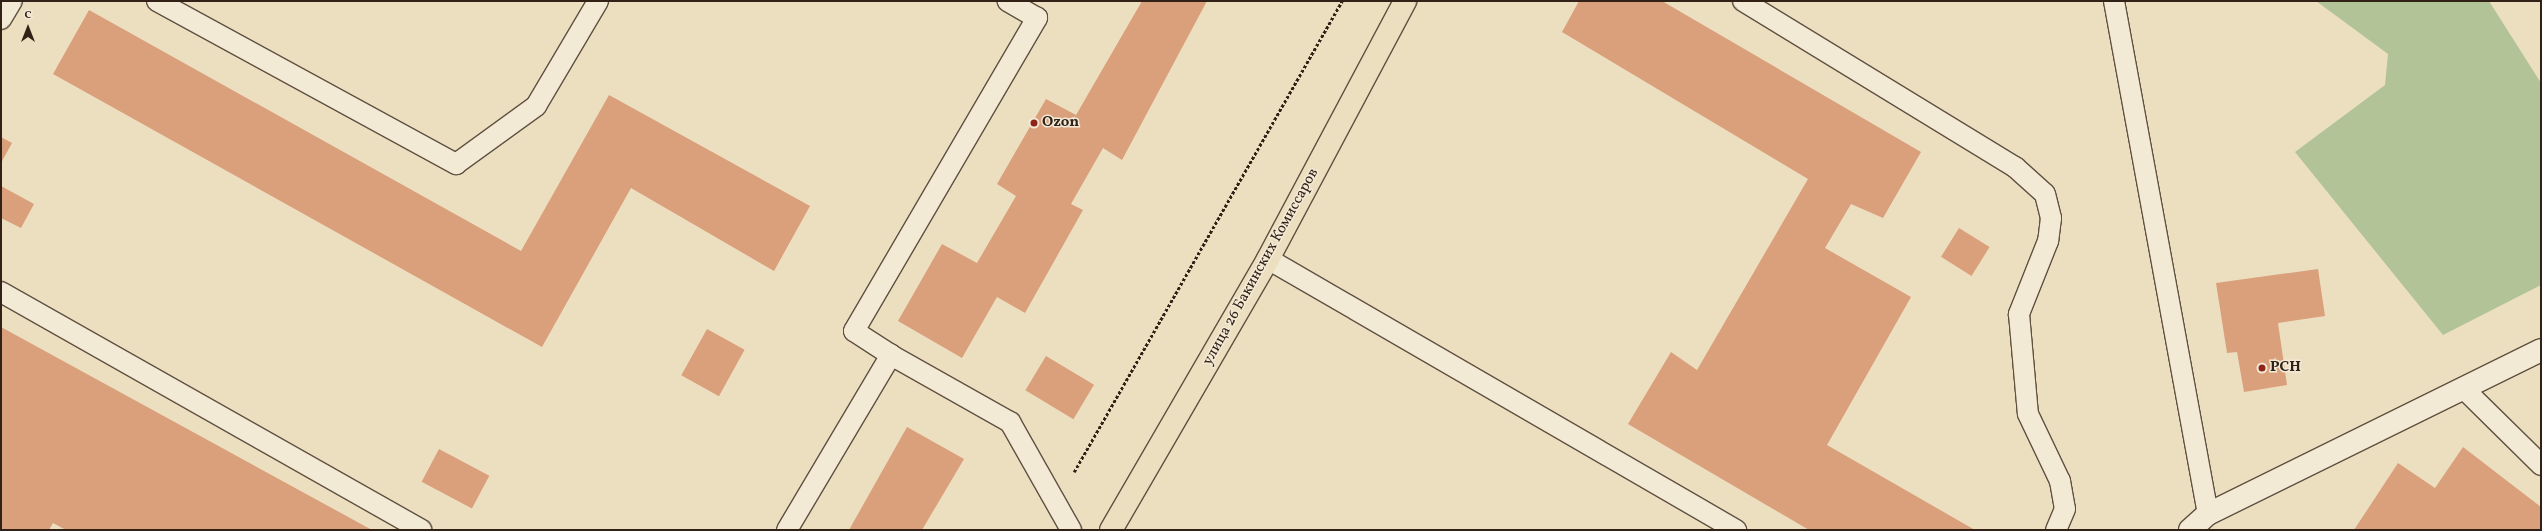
<!DOCTYPE html>
<html>
<head>
<meta charset="utf-8">
<style>
  body { margin:0 }
  #map { position:relative; width:2542px; height:531px; overflow:hidden; background:#ecdfc0; font-family:Vollkorn,serif }
  div>[style] { position:absolute }
  .green>* { inset:0; background:#b2c397 }
  .building>* { inset:0; background:#da9f7b; transform-origin:0 0 }
  .path>* { height:2.5px; margin-top:-1.25px; transform-origin:0; background:repeating-linear-gradient(90deg,#322117 0 3px,transparent 0 5px) }
  .roads { filter:drop-shadow(1px 0 #605041) drop-shadow(-1px 0 #605041) drop-shadow(0 1px #605041) drop-shadow(0 -1px #605041) }
  .lane>* { height:20px; margin:-10px; padding:0 10px; transform-origin:10px; border-radius:10px; background:#f3ead6 }
  .street>* { height:22px; margin:-11px; padding:0 11px; transform-origin:11px; border-radius:11px; background:#f3ead6 }
  .primary>* { height:22px; margin:-11px; padding:0 11px; transform-origin:11px; border-radius:11px; background:#ecdfc0 }
  .dots>* { width:11px; height:11px; translate:-50% -50%; box-sizing:border-box; border:2px solid #f3ead6; border-radius:50% }
  span { translate:-50% -50%; white-space:nowrap; text-align:center; line-height:1.15; -webkit-text-stroke:3px #f3ead6; paint-order:stroke }
  .poi-label { font-size:15px; color:#322117; font-weight:700 }
  .left { translate:0 -50%; text-align:left }
  .street-label { font-size:15px; color:#322117 }
  .frame { position:absolute; inset:0; border:2px solid #322117; pointer-events:none }
  .north { position:absolute; left:8px; top:8px; width:40px; height:40px; -webkit-text-stroke:3px #f3ead6; paint-order:stroke; rotate:0deg; font-size:11px; font-weight:700; line-height:16px; text-align:center; color:#322117 }
  .north::after { content:''; display:block; margin:auto; width:14px; height:18px; background:#322117; clip-path:polygon(50% 0,100% 100%,50% 72%,0 100%) }
</style>
</head>
<body>
<div id="map">
  <div class="green">
    <div style="clip-path:polygon(2316px 1px,2489px 1px,2541px 83px,2541px 285px,2443px 335px,2295px 152px,2385px 85px,2388px 54px)"></div>
  </div>
  <div class="building">
    <div style="clip-path:polygon(1142px 1px,1207px 1px,1122px 160px,1103px 148px,1071px 204px,1083px 210px,1025px 313px,997px 297px,962px 358px,898px 321px,942px 244px,977px 263px,1016px 196px,997px 184px,1046px 99px,1076px 115px)"></div>
    <div style="clip-path:polygon(1579px 1px,1662px 1px,1921px 152px,1883px 218px,1851px 204px,1825px 248px,1911px 297px,1827px 445px,1975px 530px,1809px 530px,1628px 424px,1671px 352px,1697px 370px,1808px 179px,1562px 32px)"></div>
    <div style="clip-path:polygon(89px 10px,521px 251px,609px 95px,810px 206px,774px 271px,631px 188px,542px 347px,53px 74px)"></div>
    <div style="clip-path:polygon(1px 137px,12px 143px,1px 163px)"></div>
    <div style="clip-path:polygon(1px 186px,34px 204px,21px 228px,1px 218px)"></div>
    <div style="left:1959px;top:228px;width:36px;height:34px;rotate:32deg"></div>
    <div style="clip-path:polygon(2318px 269px,2325px 316px,2278px 323px,2287px 385px,2244px 392px,2237px 352px,2227px 353px,2216px 283px)"></div>
    <div style="clip-path:polygon(1px 327px,372px 530px,66px 530px,53px 523px,49px 530px,1px 530px)"></div>
    <div style="left:707px;top:329px;width:43px;height:53px;rotate:29deg"></div>
    <div style="left:1046px;top:356px;width:56px;height:40px;rotate:31deg"></div>
    <div style="clip-path:polygon(907px 427px,964px 459px,922px 530px,849px 530px)"></div>
    <div style="clip-path:polygon(2463px 447px,2541px 507px,2541px 530px,2354px 530px,2398px 463px,2435px 488px)"></div>
    <div style="left:439px;top:449px;width:57px;height:37px;rotate:28deg"></div>
  </div>
  <div class="path">
    <div style="left:1074px;top:472px;width:542px;rotate:-60.36deg"></div>
  </div>
  <div class="roads">
    <div class="lane">
      <div style="left:157px;top:1px;width:341px;rotate:28.6deg"></div>
      <div style="left:456px;top:164px;width:99px;rotate:-35.9deg"></div>
      <div style="left:536px;top:106px;width:122px;rotate:-59.4deg"></div>
      <div style="left:1743px;top:1px;width:319px;rotate:31.4deg"></div>
      <div style="left:2015px;top:167px;width:40px;rotate:42deg"></div>
      <div style="left:2045px;top:194px;width:25px;rotate:76deg"></div>
      <div style="left:2051px;top:218px;width:23px;rotate:97deg"></div>
      <div style="left:2048px;top:241px;width:79px;rotate:111.7deg"></div>
      <div style="left:2019px;top:314px;width:100px;rotate:84.9deg"></div>
      <div style="left:2028px;top:414px;width:74px;rotate:64.5deg"></div>
      <div style="left:2060px;top:481px;width:28px;rotate:80deg"></div>
      <div style="left:2065px;top:509px;width:23px;rotate:113deg"></div>
      <div style="left:2114px;top:1px;width:522px;rotate:79.62deg"></div>
      <div style="left:1px;top:19px;width:21px;rotate:-59deg"></div>
      <div style="left:1268px;top:259px;width:541px;rotate:30.07deg"></div>
      <div style="left:1px;top:292px;width:483px;rotate:29.5deg"></div>
      <div style="left:891px;top:355px;width:137px;rotate:29.4deg"></div>
      <div style="left:1010px;top:422px;width:124px;rotate:60.5deg"></div>
      <div style="left:2463px;top:388px;width:110px;rotate:44.6deg"></div>
      <div style="left:787px;top:530px;width:204px;rotate:-59.3deg"></div>
      <div style="left:891px;top:355px;width:44px;rotate:-147deg"></div>
      <div style="left:854px;top:331px;width:363px;rotate:-59.7deg"></div>
      <div style="left:1037px;top:18px;width:34px;rotate:-150deg"></div>
    </div>
    <div class="street">
      <div style="left:2190px;top:530px;width:24px;rotate:-42deg"></div>
      <div style="left:2208px;top:514px;width:371px;rotate:-26.2deg"></div>
    </div>
    <div class="primary">
      <div style="left:1111px;top:530px;width:313px;rotate:-59.9deg"></div>
      <div style="left:1268px;top:259px;width:292px;rotate:-62deg"></div>
    </div>
  </div>
  <div class="dots">
    <div style="left:1034px;top:123px;background:#8f2418"></div>
    <div style="left:2262px;top:368px;background:#8f2418"></div>
  </div>
  <div class="poi-label">
    <span class="left" style="left:1042px;top:123px">Ozon</span>
    <span class="left" style="left:2270px;top:368px">РСН</span>
  </div>
  <div class="street-label">
    <span style="left:1261px;top:267px;rotate:-61deg">улица 26 Бакинских Комиссаров</span>
  </div>
  <div class="frame"></div>
  <div class="north">С</div>
</div>
</body>
</html>
